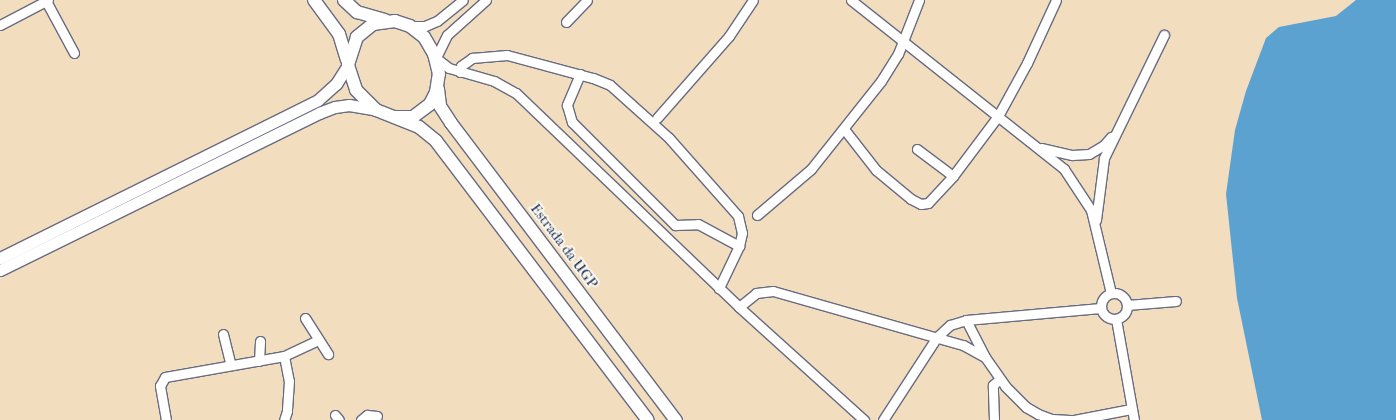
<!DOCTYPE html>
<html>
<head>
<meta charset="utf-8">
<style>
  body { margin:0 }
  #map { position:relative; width:1396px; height:420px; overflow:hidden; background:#f3ddbf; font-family:"IM FELL French Canon",serif }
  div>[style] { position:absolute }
  .water>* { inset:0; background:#5ba2d1 }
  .roads { filter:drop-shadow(1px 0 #676c80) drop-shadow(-1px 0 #676c80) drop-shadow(0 1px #676c80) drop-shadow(0 -1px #676c80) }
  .minor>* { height:9px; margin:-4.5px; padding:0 4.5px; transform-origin:4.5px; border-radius:4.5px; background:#fff }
  .minor>.ring { margin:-4.5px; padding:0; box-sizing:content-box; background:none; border:9px solid #fff; border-radius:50% }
  .tertiary>* { height:11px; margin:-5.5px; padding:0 5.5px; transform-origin:5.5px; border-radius:5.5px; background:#fff }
  .secondary>* { height:12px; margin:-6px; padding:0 6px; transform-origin:6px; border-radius:6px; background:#fff }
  span { translate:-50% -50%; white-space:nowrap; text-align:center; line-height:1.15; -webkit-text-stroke:4px #fbf7ec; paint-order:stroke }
  .street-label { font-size:15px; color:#1b2f5e }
</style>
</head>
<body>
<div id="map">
  <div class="water">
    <div style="clip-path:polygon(1356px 0,1396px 0,1396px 420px,1262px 420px,1237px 298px,1226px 194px,1235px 130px,1246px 91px,1266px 38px,1279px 27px,1336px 16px)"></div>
  </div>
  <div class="roads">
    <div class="minor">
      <div style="left:486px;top:0;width:52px;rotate:138.1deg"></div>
      <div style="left:447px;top:35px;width:25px;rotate:116deg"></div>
      <div style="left:436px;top:58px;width:16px;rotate:38deg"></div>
      <div style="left:449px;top:68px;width:47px;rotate:16.1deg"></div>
      <div style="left:494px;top:81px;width:25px;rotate:29deg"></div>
      <div style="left:516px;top:93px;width:309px;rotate:43.8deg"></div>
      <div style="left:739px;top:307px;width:169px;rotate:42.1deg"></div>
      <div style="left:851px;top:0;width:272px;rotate:38.4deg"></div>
      <div style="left:1064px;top:169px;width:49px;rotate:56.6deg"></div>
      <div style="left:1091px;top:210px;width:85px;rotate:76.5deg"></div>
      <div style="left:46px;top:1px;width:59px;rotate:61.7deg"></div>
      <div style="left:566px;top:22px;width:30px;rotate:-46deg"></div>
      <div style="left:0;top:25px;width:54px;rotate:-27.5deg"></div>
      <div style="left:410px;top:26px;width:15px"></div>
      <div style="left:425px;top:26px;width:13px;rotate:-23deg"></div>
      <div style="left:437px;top:21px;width:33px;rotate:-39deg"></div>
      <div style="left:460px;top:72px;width:6px;rotate:-81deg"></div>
      <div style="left:461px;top:66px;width:14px;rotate:-36deg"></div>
      <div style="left:472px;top:58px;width:35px;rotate:-5deg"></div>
      <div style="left:507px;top:55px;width:89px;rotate:15deg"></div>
      <div style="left:593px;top:78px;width:18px;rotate:22deg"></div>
      <div style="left:610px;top:85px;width:79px;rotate:41.9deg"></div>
      <div style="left:669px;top:138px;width:104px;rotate:48.5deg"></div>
      <div style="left:738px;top:216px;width:17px;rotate:77deg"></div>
      <div style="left:742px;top:233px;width:13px;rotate:103deg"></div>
      <div style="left:739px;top:246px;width:47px;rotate:115.5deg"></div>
      <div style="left:580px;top:74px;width:34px;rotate:113deg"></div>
      <div style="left:567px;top:105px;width:18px;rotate:74deg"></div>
      <div style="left:572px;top:122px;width:146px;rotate:45deg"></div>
      <div style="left:675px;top:225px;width:23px;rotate:-2deg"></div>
      <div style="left:698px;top:224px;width:47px;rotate:28.2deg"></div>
      <div style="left:657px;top:118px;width:109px;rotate:-48.7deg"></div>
      <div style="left:729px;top:36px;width:43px;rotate:-56.3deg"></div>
      <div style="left:844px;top:129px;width:52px;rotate:52deg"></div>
      <div style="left:876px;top:170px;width:45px;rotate:39.6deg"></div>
      <div style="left:911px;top:199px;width:11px;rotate:27deg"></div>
      <div style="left:921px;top:204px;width:7px;rotate:-8deg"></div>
      <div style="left:928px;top:203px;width:37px;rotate:-47deg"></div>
      <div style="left:953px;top:176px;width:75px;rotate:-53.1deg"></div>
      <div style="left:998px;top:116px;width:60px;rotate:-61.3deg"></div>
      <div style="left:1027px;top:63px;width:69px;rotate:-65.3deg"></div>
      <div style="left:1041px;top:148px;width:32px;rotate:13deg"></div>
      <div style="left:1072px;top:155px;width:17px;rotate:-3deg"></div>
      <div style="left:1089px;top:154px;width:17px;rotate:-31deg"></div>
      <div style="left:1104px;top:145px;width:11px;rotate:-49deg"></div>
      <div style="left:917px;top:149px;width:45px;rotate:36.9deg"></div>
      <div style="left:757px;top:215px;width:71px;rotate:-40.4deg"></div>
      <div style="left:811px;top:169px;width:112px;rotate:-51.5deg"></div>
      <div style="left:881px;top:81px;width:32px;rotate:-58deg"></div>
      <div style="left:898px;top:54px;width:58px;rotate:-68.7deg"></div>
      <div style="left:1096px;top:220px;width:63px;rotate:-82.6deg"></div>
      <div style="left:1104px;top:158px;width:137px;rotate:-64deg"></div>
      <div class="ring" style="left:1101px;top:293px;width:17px;height:17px"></div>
      <div style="left:1127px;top:305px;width:49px;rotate:-4.7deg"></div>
      <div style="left:739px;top:307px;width:22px;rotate:-39deg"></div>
      <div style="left:756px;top:293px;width:17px;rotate:-7deg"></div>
      <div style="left:773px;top:291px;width:198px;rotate:15.9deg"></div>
      <div style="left:963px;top:345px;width:25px;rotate:29deg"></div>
      <div style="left:305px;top:318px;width:43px;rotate:57.4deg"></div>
      <div style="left:1116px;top:319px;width:103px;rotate:79.9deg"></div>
      <div style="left:966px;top:320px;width:42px;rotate:62.8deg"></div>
      <div style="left:985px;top:357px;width:35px;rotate:55deg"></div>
      <div style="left:1005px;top:386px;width:30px;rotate:45deg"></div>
      <div style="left:1026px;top:407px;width:14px;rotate:30deg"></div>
      <div style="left:1038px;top:414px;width:15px;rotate:20deg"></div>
      <div style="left:1052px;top:419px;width:22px;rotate:3deg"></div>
      <div style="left:1074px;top:420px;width:58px;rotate:-10.9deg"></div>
      <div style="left:223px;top:334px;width:32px;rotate:76deg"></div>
      <div style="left:284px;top:356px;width:25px;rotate:79deg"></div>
      <div style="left:289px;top:381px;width:30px;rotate:94deg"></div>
      <div style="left:287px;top:411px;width:9px;rotate:108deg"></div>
      <div style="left:259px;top:361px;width:20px;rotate:-87deg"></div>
      <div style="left:335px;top:415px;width:6px;rotate:51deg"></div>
      <div style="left:166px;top:420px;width:35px;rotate:-100deg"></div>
      <div style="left:160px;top:386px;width:10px;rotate:-61deg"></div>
      <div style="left:165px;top:377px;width:121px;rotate:-10deg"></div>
      <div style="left:284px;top:356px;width:38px;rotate:-25deg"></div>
      <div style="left:361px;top:420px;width:8px;rotate:-40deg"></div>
      <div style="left:367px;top:415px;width:10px;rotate:6deg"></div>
      <div style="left:883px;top:420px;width:99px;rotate:-57deg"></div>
      <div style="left:937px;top:337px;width:18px;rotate:-43deg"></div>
      <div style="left:950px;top:325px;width:17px;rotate:-17deg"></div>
      <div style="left:966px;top:320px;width:135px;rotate:-5.1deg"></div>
      <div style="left:994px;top:420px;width:35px;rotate:-92deg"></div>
      <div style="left:993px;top:385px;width:9px;rotate:-41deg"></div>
    </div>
    <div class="tertiary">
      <div style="left:0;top:258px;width:355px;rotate:-26.4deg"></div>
      <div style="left:318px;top:100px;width:24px;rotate:-42deg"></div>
      <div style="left:336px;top:84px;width:22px;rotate:-58deg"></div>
      <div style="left:0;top:270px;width:356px;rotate:-26.2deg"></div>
      <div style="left:319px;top:113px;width:17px;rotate:-21deg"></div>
      <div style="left:335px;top:107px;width:14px;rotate:-8deg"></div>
      <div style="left:349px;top:105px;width:27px;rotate:10deg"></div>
    </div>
    <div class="secondary">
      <div style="left:314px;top:0;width:42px;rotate:53.7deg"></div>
      <div style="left:339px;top:34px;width:27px;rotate:73deg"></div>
      <div style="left:344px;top:0;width:18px;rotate:43deg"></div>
      <div style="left:357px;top:12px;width:29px;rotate:16deg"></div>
      <div style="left:438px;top:89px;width:17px;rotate:83deg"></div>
      <div style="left:440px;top:106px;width:20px;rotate:57deg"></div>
      <div style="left:451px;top:123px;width:373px;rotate:52.9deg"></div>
      <div style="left:395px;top:117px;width:18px"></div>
      <div style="left:413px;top:117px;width:21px;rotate:-37deg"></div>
      <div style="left:430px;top:104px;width:13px;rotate:-63deg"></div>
      <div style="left:436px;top:92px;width:18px;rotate:-81deg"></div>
      <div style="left:439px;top:74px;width:21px;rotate:-104deg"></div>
      <div style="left:434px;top:54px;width:20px;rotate:-120deg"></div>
      <div style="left:424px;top:37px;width:18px;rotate:-142deg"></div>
      <div style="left:410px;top:26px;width:16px;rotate:-162deg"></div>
      <div style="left:395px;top:21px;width:22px;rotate:172deg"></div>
      <div style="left:373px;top:24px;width:21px;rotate:141deg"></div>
      <div style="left:357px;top:37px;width:29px;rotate:108deg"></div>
      <div style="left:348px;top:65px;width:26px;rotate:72deg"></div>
      <div style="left:356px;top:90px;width:28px;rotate:45deg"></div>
      <div style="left:376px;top:110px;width:46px;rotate:21.6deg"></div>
      <div style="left:419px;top:127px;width:22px;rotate:39deg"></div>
      <div style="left:436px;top:141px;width:350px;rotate:52.8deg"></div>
    </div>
  </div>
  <div class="street-label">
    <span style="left:564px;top:246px;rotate:53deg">Estrada da UGP</span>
  </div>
</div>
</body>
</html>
